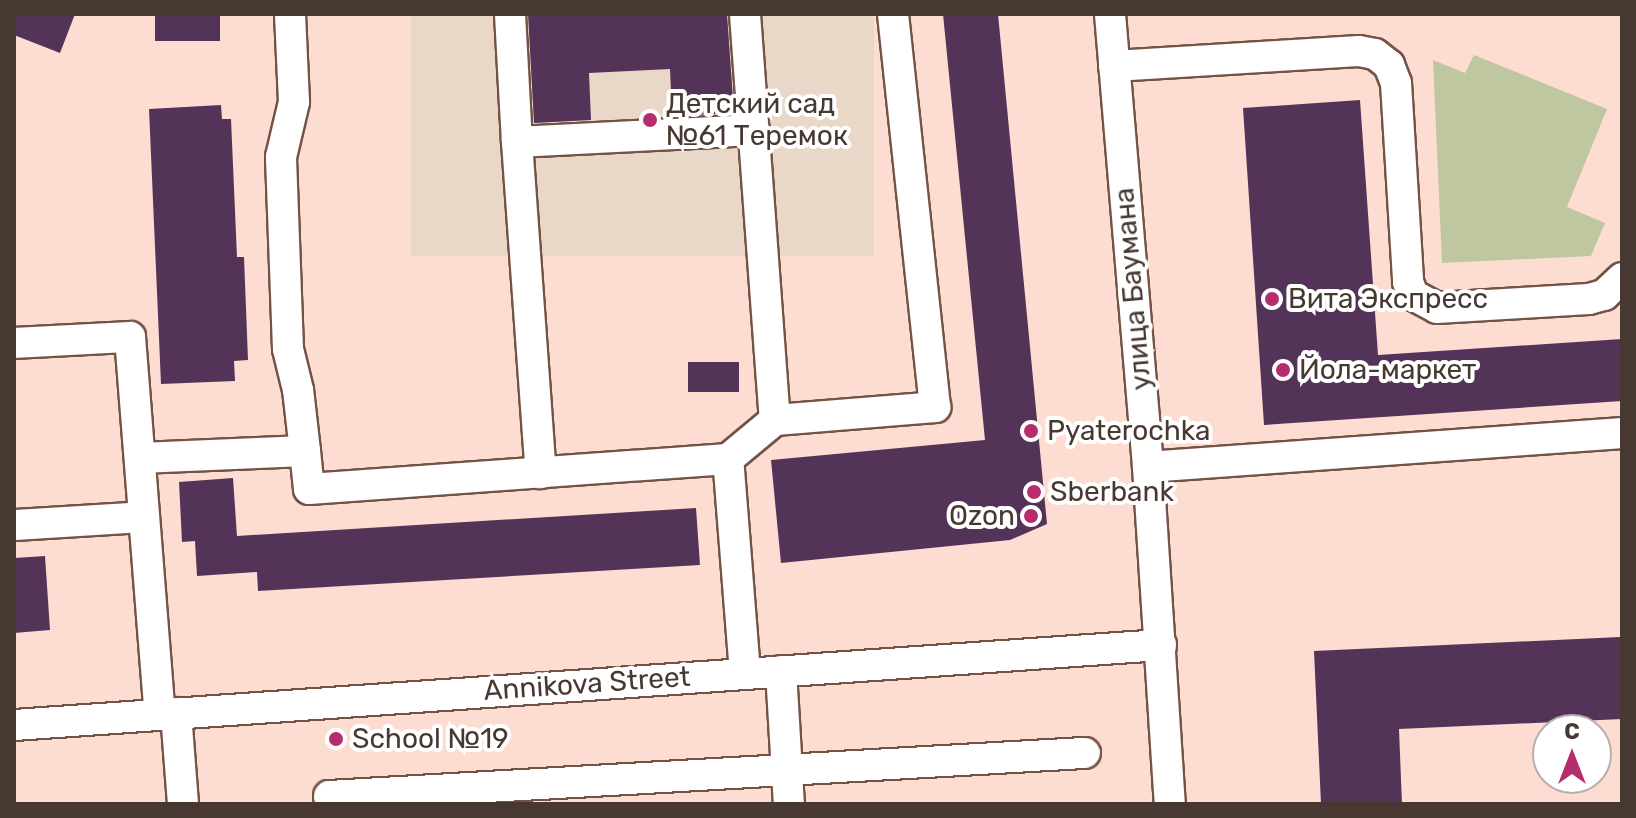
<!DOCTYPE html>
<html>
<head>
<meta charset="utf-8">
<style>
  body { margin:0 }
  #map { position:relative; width:1636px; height:818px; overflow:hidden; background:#fdddd1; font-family:Rubik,sans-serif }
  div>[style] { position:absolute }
  .education>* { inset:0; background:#e9d8c7; transform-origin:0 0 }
  .green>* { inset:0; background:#bec79f }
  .building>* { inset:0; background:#543359; transform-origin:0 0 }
  .roads { filter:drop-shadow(2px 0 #745346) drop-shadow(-2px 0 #745346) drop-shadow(0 2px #745346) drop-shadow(0 -2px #745346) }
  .minor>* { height:30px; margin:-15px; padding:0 15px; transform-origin:15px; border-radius:15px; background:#fff }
  .dots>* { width:22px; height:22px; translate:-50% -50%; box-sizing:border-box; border:4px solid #fff; border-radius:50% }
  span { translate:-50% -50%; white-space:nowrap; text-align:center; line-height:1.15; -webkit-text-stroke:8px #fff; paint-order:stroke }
  .poi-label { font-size:28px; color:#483832 }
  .left { translate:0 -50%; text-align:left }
  .right { translate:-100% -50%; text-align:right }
  .street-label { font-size:28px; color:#483832 }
  .frame { position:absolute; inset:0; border:16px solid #483832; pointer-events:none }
  .north { position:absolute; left:1532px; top:714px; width:80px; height:80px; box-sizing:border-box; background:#fff; border:2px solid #b6afad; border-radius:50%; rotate:0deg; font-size:22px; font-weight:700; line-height:32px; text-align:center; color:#483832 }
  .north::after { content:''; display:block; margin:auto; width:28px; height:36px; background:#b52d6d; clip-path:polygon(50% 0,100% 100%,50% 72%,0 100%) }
</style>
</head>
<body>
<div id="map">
  <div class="education">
    <div style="left:411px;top:14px;width:463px;height:242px"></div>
  </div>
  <div class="green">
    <div style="clip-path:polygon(1474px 55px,1607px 109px,1567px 207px,1605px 223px,1591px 256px,1442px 263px,1433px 60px,1465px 73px)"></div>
  </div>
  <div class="building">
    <div style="clip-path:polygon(14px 14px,75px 14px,60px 53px,14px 35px)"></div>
    <div style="left:155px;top:14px;width:65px;height:27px"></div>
    <div style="clip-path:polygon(528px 14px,727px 14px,734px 113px,672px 116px,670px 69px,589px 73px,591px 120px,534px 123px)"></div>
    <div style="clip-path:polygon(943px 14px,998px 14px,1047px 524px,1010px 540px,781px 563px,771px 460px,985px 440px)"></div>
    <div style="clip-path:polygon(1360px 100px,1378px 355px,1622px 339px,1622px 401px,1264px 425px,1243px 108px)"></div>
    <div style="clip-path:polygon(221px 105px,222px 119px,231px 119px,237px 257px,244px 257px,248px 360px,234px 361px,235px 381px,161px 384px,149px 109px)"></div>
    <div style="left:688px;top:362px;width:51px;height:30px"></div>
    <div style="clip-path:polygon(233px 478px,237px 536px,696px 508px,700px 565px,258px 591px,257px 572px,197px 576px,195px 541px,182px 542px,179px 482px)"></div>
    <div style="clip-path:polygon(45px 556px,50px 630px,14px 633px,14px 558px)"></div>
    <div style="clip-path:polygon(1620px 637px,1622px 719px,1399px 729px,1402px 804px,1321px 804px,1314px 651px)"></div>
  </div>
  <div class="roads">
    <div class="minor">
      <div style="left:510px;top:14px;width:128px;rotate:86.9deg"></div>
      <div style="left:517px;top:142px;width:237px;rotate:-2.9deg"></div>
      <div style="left:745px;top:14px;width:407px;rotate:85.8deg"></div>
      <div style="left:1110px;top:14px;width:455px;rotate:85.2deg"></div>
      <div style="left:1148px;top:467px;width:338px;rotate:86.3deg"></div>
      <div style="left:1114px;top:66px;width:245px;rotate:-3.5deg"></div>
      <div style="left:1359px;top:51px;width:16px;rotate:11deg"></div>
      <div style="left:1375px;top:54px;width:18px;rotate:38deg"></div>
      <div style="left:1389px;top:65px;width:19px;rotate:69deg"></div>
      <div style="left:1396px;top:83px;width:199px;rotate:86.5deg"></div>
      <div style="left:1408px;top:282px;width:14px;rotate:69deg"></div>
      <div style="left:1413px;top:295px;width:27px;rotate:28deg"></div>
      <div style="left:1437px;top:308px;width:152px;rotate:-3.4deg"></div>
      <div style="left:1589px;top:299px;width:16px;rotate:-15deg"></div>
      <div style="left:1604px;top:295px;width:25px;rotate:-43deg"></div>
      <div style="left:517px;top:142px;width:332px;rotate:85.9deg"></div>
      <div style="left:14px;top:343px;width:116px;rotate:-3deg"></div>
      <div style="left:130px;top:337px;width:379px;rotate:85.5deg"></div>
      <div style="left:305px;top:451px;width:38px;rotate:84deg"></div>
      <div style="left:309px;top:489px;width:420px;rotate:-4.1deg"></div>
      <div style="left:140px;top:458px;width:165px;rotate:-2.4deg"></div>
      <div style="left:305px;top:451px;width:61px;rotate:-96.5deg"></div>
      <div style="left:298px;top:390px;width:42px;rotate:-103.7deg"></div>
      <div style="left:288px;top:349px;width:192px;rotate:-92.1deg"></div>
      <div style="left:281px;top:157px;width:57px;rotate:-76.7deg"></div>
      <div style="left:294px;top:102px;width:88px;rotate:-92.6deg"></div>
      <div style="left:1148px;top:467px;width:475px;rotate:-4.1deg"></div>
      <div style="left:14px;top:525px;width:130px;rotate:-3.5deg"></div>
      <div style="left:781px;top:671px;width:133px;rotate:86.6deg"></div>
      <div style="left:745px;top:673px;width:215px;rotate:-94.5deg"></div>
      <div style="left:728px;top:459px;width:61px;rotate:-39.7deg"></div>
      <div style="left:775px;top:420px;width:161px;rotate:-4.6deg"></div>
      <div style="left:935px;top:407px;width:395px;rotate:-96.1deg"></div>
      <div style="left:176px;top:713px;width:91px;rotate:85.6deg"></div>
      <div style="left:14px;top:725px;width:1150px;rotate:-3.99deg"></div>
      <div style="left:329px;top:796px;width:757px;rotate:-3.26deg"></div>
    </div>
  </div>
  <div class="dots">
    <div style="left:650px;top:120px;background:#b52d6d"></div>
    <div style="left:1272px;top:299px;background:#b52d6d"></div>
    <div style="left:1283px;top:370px;background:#b52d6d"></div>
    <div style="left:1031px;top:431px;background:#b52d6d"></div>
    <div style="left:1034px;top:492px;background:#b52d6d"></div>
    <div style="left:1031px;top:516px;background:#b52d6d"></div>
    <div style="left:336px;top:739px;background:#b52d6d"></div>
  </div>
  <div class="poi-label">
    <span class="left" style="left:666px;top:120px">Детский сад<br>№61 Теремок</span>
    <span class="left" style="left:1288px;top:299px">Вита Экспресс</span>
    <span class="left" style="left:1299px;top:370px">Йола-маркет</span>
    <span class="left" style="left:1047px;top:431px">Pyaterochka</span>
    <span class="left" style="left:1050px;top:492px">Sberbank</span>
    <span class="right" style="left:1015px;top:516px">Ozon</span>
    <span class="left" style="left:352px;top:739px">School №19</span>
  </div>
  <div class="street-label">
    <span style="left:1133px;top:289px;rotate:-95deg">улица Баумана</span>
    <span style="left:587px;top:684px;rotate:-4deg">Annikova Street</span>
  </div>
  <div class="frame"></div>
  <div class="north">С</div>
</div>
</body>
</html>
